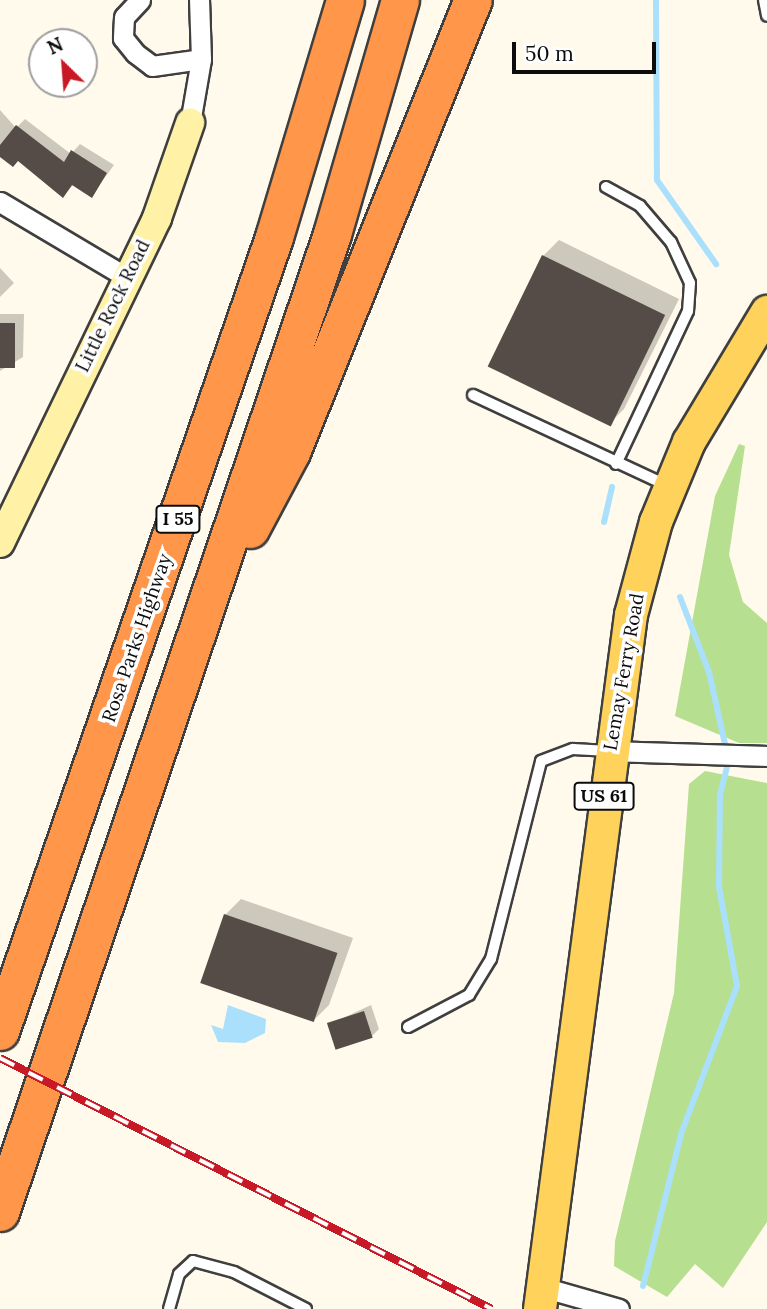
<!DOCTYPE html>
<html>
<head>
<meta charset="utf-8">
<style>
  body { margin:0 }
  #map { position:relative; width:767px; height:1309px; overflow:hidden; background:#fffaeb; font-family:Lora,serif }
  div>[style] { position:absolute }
  .forest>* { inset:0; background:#b6df8f }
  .water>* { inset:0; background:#aae0fb }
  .shadow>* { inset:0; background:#0003 }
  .stream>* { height:6px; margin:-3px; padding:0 3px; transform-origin:3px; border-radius:3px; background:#aae0fb }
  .building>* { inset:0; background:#564c47; transform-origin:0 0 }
  .roads { filter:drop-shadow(2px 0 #3f3f3f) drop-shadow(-2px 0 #3f3f3f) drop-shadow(0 2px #3f3f3f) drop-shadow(0 -2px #3f3f3f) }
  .lane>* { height:10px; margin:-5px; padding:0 5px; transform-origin:5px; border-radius:5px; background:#fff }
  .street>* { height:19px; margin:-9.5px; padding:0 9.5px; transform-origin:9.5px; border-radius:9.5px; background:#fff }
  .secondary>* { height:28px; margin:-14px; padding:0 14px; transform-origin:14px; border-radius:14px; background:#fff2a6 }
  .primary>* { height:32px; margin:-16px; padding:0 16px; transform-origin:16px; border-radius:16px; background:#ffd25b }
  .highway>* { height:37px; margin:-18.5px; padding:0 18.5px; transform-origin:18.5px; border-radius:18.5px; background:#ff9649 }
  .rail>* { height:8px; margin-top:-4px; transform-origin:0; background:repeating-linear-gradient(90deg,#fff 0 16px,#c71926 0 32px); box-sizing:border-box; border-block:2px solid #c71926 }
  span { translate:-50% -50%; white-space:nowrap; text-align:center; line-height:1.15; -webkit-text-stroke:7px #fff; paint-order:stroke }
  .shield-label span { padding:2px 5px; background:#fff; border:2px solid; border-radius:5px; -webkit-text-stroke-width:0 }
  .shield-label { font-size:18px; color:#0c0c0c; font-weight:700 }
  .street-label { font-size:19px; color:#0c0c0c }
  .north { position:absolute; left:28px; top:28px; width:70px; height:70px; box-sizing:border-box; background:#fff; border:2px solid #9e9e9e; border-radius:50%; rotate:335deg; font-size:19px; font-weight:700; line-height:28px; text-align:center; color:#0c0c0c }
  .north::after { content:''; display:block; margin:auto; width:24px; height:32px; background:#c71926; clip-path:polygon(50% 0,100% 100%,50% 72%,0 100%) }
  .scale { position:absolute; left:512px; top:42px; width:144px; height:32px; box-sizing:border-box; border:4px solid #0c0c0c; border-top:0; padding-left:9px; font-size:21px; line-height:24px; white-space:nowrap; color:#0c0c0c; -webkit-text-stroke:5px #fff; paint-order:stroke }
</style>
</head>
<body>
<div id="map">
  <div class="forest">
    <div style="clip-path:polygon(739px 444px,745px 446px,729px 555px,743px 602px,767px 623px,767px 743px,739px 743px,675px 716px,715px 496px)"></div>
    <div style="clip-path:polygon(705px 771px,767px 783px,767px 1222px,723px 1288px,695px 1264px,667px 1297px,614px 1266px,615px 1241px,674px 993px,689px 784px)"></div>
  </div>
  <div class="water">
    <div style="clip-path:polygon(228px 1005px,266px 1019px,265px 1033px,245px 1043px,218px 1042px,211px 1025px,223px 1029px)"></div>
  </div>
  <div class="shadow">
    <div style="clip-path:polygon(0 110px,16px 128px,25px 119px,71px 154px,80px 144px,114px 165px,92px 195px,74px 184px,63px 196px,18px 159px,13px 165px,0 157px)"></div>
    <div style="clip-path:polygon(559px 240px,679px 299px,624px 409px,609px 424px,543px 256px)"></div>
    <div style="clip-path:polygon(0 268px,14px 283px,0 297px)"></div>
    <div style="clip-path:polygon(0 314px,24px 314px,23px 357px,0 371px)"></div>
    <div style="clip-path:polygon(241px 899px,353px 938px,329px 1005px,313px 1021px,225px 915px)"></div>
    <div style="clip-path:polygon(371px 1005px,379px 1029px,372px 1036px,330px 1024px)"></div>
  </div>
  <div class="stream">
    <div style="left:656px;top:0;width:180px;rotate:89.7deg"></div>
    <div style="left:657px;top:180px;width:103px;rotate:54.9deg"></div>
    <div style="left:604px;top:522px;width:36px;rotate:-77deg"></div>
    <div style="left:680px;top:597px;width:80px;rotate:68.9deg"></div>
    <div style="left:709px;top:672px;width:74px;rotate:77.5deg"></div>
    <div style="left:643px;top:1286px;width:160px;rotate:-75.9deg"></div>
    <div style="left:682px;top:1131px;width:155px;rotate:-69.2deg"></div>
    <div style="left:737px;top:986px;width:101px;rotate:-100.3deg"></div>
    <div style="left:719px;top:887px;width:92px;rotate:-89.4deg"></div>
    <div style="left:720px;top:795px;width:29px;rotate:-76deg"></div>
  </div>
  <div class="building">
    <div style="clip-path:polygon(16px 125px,64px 162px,71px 150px,107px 173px,92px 198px,72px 185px,63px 198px,18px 161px,13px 167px,0 157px,0 145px)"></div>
    <div style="left:542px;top:255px;width:137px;height:124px;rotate:26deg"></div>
    <div style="left:0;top:323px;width:15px;height:45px"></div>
    <div style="left:224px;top:914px;width:120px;height:73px;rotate:19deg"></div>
    <div style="left:364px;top:1011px;width:28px;height:39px;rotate:72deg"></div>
  </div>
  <div class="roads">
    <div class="lane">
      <div style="left:764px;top:0;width:16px;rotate:79deg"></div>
      <div style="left:606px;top:187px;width:39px;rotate:29deg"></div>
      <div style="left:640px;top:206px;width:48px;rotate:49.3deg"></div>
      <div style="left:671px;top:242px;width:45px;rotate:65.1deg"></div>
      <div style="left:690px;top:283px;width:28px;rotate:94deg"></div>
      <div style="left:688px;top:311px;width:169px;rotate:115.2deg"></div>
      <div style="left:473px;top:395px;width:213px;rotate:25deg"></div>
      <div style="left:408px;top:1027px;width:69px;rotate:-27.7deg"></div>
      <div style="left:469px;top:995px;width:42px;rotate:-58.6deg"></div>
      <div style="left:491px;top:959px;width:204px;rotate:-75.8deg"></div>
      <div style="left:541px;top:761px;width:34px;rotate:-21deg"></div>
      <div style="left:573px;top:749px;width:36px;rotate:3deg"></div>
      <div style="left:169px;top:1309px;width:36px;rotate:-74deg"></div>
      <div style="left:179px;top:1274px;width:19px;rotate:-43deg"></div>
      <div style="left:193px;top:1261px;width:42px;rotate:15deg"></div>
      <div style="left:234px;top:1272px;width:81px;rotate:27.2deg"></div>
    </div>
    <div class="street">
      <div style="left:140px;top:0;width:23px;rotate:133deg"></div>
      <div style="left:124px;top:17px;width:21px;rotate:93deg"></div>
      <div style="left:123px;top:38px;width:19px;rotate:51deg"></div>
      <div style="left:135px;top:53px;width:21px;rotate:37deg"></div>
      <div style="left:152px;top:66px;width:49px;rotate:-8.1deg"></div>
      <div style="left:190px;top:123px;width:65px;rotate:-80.2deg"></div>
      <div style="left:201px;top:59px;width:59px;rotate:-91.9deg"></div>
      <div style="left:0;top:202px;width:149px;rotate:30.7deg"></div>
      <div style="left:610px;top:751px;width:157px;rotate:1.8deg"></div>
      <div style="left:542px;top:1287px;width:80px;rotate:15.9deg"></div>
    </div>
    <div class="secondary">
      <div style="left:0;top:543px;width:361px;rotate:-64.2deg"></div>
      <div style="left:157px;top:218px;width:101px;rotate:-70.8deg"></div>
    </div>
    <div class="primary">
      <div style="left:540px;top:1309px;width:700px;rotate:-82.53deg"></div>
      <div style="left:631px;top:615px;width:96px;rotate:-75deg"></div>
      <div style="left:656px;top:522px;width:87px;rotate:-67.6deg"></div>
      <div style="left:689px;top:442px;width:152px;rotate:-59deg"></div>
    </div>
    <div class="highway">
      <div style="left:250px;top:529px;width:87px;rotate:-62deg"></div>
      <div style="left:291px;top:452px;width:487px;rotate:-68.1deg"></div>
      <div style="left:0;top:1031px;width:840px;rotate:-70.96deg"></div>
      <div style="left:274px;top:237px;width:247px;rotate:-73.3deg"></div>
      <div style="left:0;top:1212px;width:1033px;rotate:-71.25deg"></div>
      <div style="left:332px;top:234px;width:244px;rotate:-73.8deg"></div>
    </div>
  </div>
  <div class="rail">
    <div style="left:0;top:1058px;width:552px;rotate:27.03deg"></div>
  </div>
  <div class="shield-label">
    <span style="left:178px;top:519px">I 55</span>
    <span style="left:604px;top:796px">US 61</span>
  </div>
  <div class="street-label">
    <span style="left:113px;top:306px;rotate:-64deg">Little Rock Road</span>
    <span style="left:137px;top:638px;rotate:-71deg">Rosa Parks Highway</span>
    <span style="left:624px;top:672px;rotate:-80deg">Lemay Ferry Road</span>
  </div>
  <div class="north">N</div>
  <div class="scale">50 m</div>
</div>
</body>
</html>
